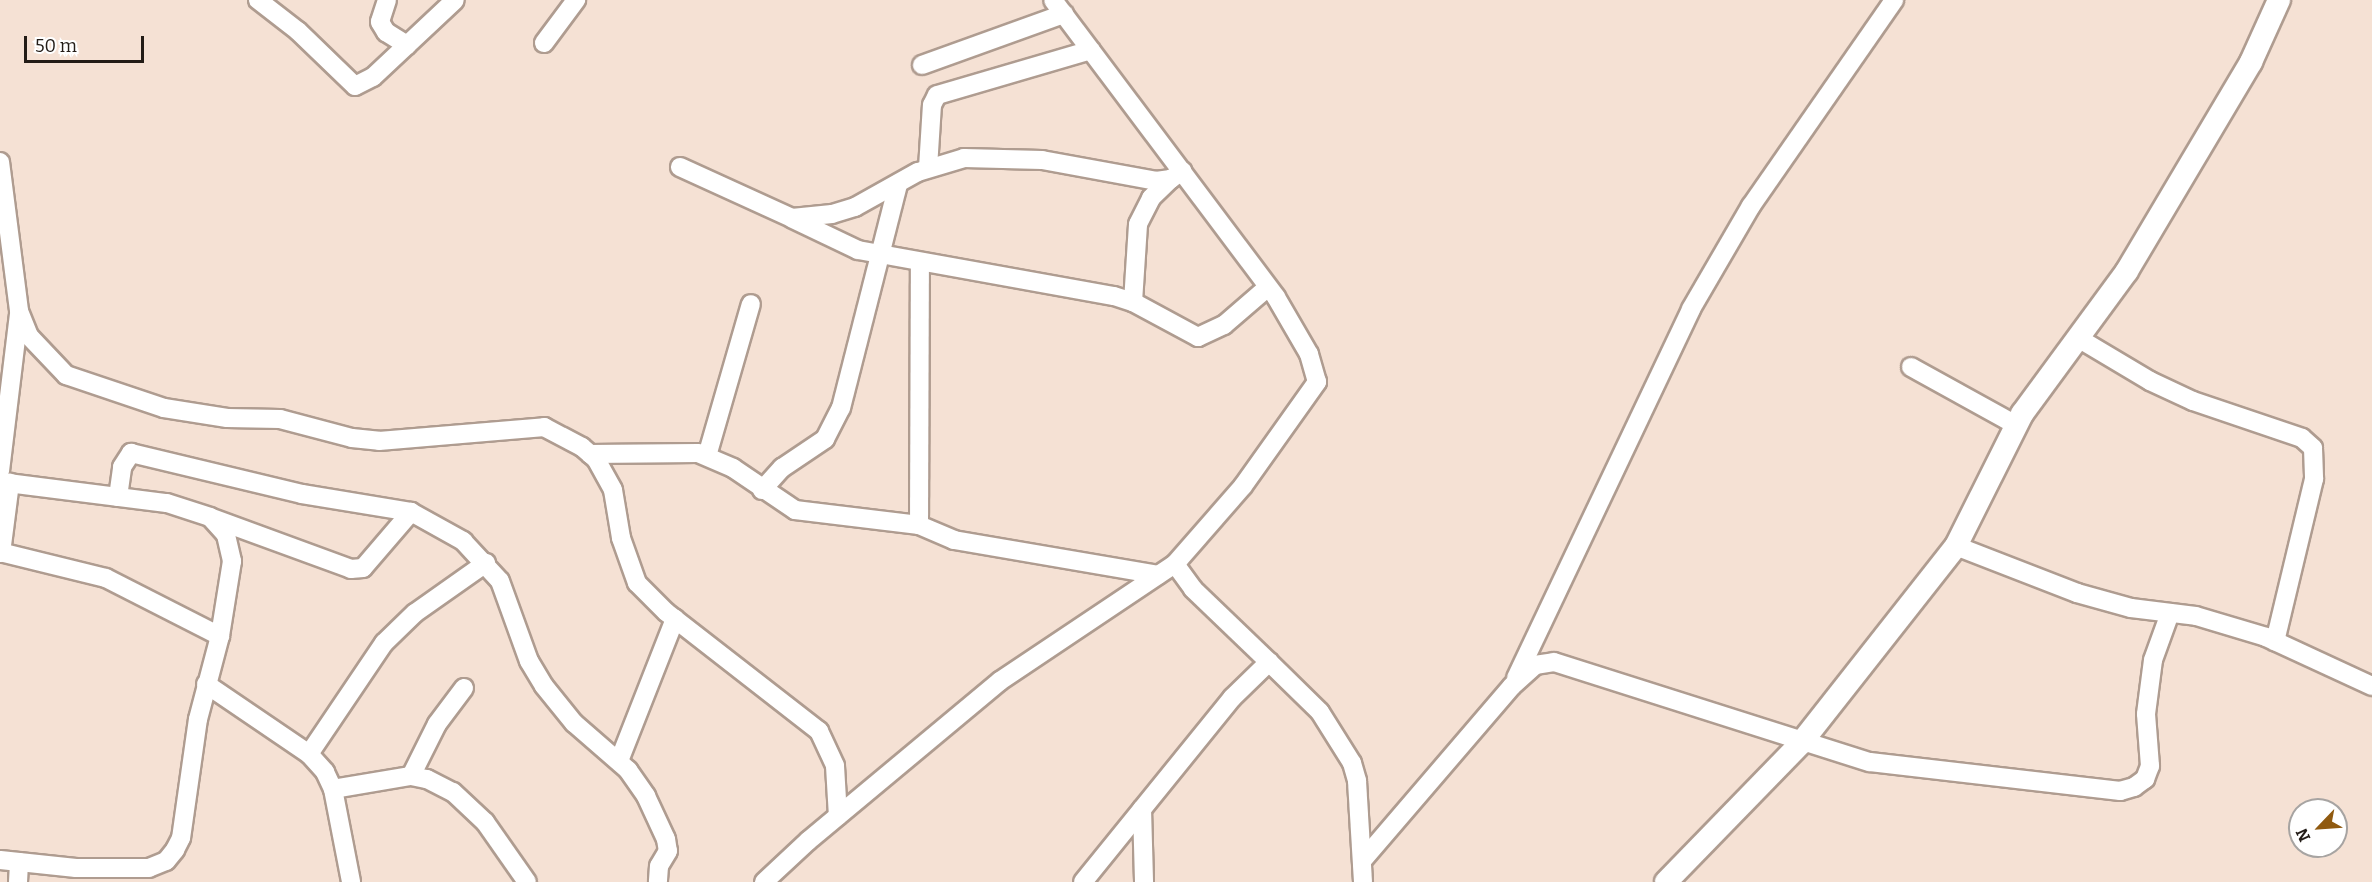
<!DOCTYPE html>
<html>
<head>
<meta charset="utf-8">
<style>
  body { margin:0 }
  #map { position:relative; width:2372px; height:882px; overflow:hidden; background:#f5e1d4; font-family:Bitter,serif }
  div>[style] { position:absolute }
  .roads { filter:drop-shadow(2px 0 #af9c90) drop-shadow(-2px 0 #af9c90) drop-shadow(0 2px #af9c90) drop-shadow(0 -2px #af9c90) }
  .minor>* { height:18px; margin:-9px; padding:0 9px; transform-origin:9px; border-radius:9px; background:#fff }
  .tertiary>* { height:22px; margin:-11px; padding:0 11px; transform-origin:11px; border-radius:11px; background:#fff }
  span { translate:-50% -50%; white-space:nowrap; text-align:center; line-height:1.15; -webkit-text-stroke:6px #fff; paint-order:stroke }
  .north { position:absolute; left:2288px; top:798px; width:60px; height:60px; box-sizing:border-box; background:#fff; border:2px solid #a7a4a2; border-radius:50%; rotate:245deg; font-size:16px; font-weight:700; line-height:24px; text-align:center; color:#231c17 }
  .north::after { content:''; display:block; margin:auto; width:21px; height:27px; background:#905a10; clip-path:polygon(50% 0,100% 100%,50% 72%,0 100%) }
  .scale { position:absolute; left:24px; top:36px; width:120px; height:27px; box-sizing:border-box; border:3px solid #231c17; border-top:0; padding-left:8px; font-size:18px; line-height:21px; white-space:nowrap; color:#231c17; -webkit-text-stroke:4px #fff; paint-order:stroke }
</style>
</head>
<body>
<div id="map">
  <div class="roads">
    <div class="minor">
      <div style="left:258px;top:0;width:51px;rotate:37.8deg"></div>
      <div style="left:298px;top:31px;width:79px;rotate:44deg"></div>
      <div style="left:355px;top:86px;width:20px;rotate:-27deg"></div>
      <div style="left:373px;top:77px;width:112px;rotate:-43.2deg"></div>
      <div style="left:387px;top:0;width:23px;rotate:108deg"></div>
      <div style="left:380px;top:22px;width:12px;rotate:59deg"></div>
      <div style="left:386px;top:32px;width:25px;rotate:32deg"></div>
      <div style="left:544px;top:43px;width:54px;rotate:-53.3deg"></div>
      <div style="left:922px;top:65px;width:151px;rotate:-19.8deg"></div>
      <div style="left:0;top:162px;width:150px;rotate:82.7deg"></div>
      <div style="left:19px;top:311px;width:27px;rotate:68deg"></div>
      <div style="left:29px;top:336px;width:54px;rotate:46.5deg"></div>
      <div style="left:66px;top:375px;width:103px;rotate:18.6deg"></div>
      <div style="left:164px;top:408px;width:64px;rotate:9deg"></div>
      <div style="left:227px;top:418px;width:53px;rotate:1.1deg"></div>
      <div style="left:280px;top:419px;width:74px;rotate:14.8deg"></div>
      <div style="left:352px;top:438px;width:27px;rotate:6deg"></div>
      <div style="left:379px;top:441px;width:166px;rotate:-4.8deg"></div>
      <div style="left:544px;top:427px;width:43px;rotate:27.8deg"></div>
      <div style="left:582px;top:447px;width:18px;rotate:41deg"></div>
      <div style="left:596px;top:459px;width:35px;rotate:61deg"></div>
      <div style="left:613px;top:490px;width:49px;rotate:80.5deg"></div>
      <div style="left:621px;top:538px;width:48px;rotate:70.4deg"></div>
      <div style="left:637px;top:583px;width:41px;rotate:45deg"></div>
      <div style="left:666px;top:612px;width:194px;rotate:37.9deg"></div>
      <div style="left:819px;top:731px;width:38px;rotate:65deg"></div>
      <div style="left:835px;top:766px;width:50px;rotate:86.6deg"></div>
      <div style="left:680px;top:167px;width:123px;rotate:24.5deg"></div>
      <div style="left:792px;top:218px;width:40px;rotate:-5.7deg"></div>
      <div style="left:832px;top:214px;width:24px;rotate:-17deg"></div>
      <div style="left:855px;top:207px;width:72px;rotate:-29.1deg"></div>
      <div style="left:918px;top:172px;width:48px;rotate:-16.9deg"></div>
      <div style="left:964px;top:158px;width:78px;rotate:1.5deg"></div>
      <div style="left:1042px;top:160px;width:116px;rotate:10.4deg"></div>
      <div style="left:1156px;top:181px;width:15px;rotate:-8deg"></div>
      <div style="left:1171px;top:179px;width:14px;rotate:-36deg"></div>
      <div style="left:928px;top:168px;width:63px;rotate:-86.4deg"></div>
      <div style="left:932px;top:105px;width:11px;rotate:-63deg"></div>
      <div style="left:937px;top:95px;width:160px;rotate:-16.3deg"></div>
      <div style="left:793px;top:219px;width:72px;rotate:25.5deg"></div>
      <div style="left:858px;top:250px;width:260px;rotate:10.2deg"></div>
      <div style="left:1114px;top:296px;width:20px;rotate:18deg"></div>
      <div style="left:1133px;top:302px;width:74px;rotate:28.3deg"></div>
      <div style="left:1198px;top:337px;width:29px;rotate:-25deg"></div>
      <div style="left:1224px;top:325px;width:58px;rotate:-40.8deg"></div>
      <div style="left:1133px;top:302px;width:78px;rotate:-86.3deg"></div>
      <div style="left:1138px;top:224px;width:29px;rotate:-63deg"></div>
      <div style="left:1151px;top:198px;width:28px;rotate:-44deg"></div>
      <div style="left:2078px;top:338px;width:84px;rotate:30.8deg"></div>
      <div style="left:2150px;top:381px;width:47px;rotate:24.9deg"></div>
      <div style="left:2193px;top:401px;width:115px;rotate:18.7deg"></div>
      <div style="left:2302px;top:438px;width:15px;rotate:42deg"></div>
      <div style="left:2313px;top:448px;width:31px;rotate:88deg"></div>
      <div style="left:2314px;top:479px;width:167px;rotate:103.5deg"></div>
      <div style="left:1911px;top:367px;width:120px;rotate:28.9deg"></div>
      <div style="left:590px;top:454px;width:108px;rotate:-0.5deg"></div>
      <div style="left:698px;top:453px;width:38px;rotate:23deg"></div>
      <div style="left:733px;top:468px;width:75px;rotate:34.1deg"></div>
      <div style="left:795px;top:510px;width:125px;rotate:6.9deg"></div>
      <div style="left:919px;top:525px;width:38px;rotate:23deg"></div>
      <div style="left:954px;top:540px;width:207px;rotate:9.7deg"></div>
      <div style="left:707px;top:456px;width:158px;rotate:-73.9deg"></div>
      <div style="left:0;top:471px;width:157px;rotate:-83.1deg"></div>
      <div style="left:0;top:482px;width:168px;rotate:7.2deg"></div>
      <div style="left:167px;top:503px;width:45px;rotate:18deg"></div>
      <div style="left:210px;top:517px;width:24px;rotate:48deg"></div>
      <div style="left:226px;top:535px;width:27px;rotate:77deg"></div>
      <div style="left:232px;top:561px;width:76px;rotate:99.1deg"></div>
      <div style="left:220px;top:636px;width:86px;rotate:104.8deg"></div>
      <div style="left:198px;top:719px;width:120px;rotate:98.1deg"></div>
      <div style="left:181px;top:838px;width:13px;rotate:117deg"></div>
      <div style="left:175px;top:850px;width:14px;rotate:129deg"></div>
      <div style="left:166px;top:861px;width:18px;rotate:158deg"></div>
      <div style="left:149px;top:868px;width:73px;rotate:180deg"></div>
      <div style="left:76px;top:868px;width:76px;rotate:-174deg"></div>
      <div style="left:762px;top:490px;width:30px;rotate:-48deg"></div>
      <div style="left:782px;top:468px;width:52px;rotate:-34deg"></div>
      <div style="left:825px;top:439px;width:35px;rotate:-63deg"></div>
      <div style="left:841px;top:408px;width:231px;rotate:-75.7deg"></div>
      <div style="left:118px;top:497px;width:30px;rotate:-82deg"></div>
      <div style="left:122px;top:467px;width:17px;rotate:-57deg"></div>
      <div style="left:131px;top:453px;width:176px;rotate:13.5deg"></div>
      <div style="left:302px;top:494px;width:110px;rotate:9.4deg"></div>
      <div style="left:411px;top:512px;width:60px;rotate:29.1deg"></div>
      <div style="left:463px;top:541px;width:54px;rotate:47.2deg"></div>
      <div style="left:500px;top:581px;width:85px;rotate:70.1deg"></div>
      <div style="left:529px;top:661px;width:29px;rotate:59deg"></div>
      <div style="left:544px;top:686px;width:48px;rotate:51deg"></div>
      <div style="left:574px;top:723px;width:72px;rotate:41deg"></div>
      <div style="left:628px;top:770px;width:32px;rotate:55deg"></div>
      <div style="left:646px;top:796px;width:47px;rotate:65.1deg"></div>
      <div style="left:666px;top:839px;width:12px;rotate:81deg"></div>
      <div style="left:668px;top:851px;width:17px;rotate:121deg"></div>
      <div style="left:659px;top:866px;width:16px;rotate:94deg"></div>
      <div style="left:212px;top:518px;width:148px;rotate:20.1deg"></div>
      <div style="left:351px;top:569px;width:12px;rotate:-5deg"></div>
      <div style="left:363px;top:568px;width:74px;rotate:-49.4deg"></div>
      <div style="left:919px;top:525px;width:263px;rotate:-89.8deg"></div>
      <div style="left:1956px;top:546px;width:130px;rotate:21.2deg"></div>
      <div style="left:2077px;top:593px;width:56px;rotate:15.5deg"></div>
      <div style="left:2131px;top:608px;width:65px;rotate:7deg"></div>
      <div style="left:2196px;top:616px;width:73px;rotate:16.7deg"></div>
      <div style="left:2266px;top:637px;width:117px;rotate:24.8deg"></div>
      <div style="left:0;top:552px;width:109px;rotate:13.8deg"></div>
      <div style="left:106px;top:578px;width:128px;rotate:27deg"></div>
      <div style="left:1px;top:553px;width:71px;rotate:-82.7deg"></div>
      <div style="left:1175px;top:564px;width:31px;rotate:54deg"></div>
      <div style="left:1193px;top:589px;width:105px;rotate:43.8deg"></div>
      <div style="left:1516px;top:678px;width:408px;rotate:-64.6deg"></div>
      <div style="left:1691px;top:309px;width:119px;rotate:-59.8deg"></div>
      <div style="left:1751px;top:206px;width:251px;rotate:-55.2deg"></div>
      <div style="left:206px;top:684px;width:125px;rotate:34.2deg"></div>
      <div style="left:309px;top:754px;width:24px;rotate:48deg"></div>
      <div style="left:325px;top:772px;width:19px;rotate:65deg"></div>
      <div style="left:333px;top:789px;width:95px;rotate:79deg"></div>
      <div style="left:309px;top:754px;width:134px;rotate:-56deg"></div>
      <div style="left:384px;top:643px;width:43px;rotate:-44.1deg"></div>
      <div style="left:415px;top:613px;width:87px;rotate:-35.2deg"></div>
      <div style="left:619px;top:761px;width:153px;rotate:-68.5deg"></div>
      <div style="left:411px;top:776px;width:58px;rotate:-63.4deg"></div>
      <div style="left:437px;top:724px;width:45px;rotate:-53.1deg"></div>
      <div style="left:333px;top:789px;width:79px;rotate:-9.5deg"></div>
      <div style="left:411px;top:776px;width:16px;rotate:11deg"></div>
      <div style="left:427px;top:779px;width:29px;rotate:27deg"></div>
      <div style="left:453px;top:792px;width:44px;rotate:43.2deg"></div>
      <div style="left:485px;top:822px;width:73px;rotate:55deg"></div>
      <div style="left:1142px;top:809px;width:73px;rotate:88.4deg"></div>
      <div style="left:1362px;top:861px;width:230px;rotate:-49.4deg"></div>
      <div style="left:1512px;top:686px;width:31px;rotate:-42deg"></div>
      <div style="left:1535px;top:665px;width:19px;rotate:-9deg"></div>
      <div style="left:1554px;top:662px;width:331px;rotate:17.6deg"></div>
      <div style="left:1870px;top:762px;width:252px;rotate:6.6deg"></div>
      <div style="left:2120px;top:791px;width:15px;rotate:-16deg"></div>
      <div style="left:2134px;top:787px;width:14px;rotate:-36deg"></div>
      <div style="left:2145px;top:779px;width:14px;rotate:-69deg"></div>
      <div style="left:2150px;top:766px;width:52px;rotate:-94.4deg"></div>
      <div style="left:2146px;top:714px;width:54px;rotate:-82.6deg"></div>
      <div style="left:2153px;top:660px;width:50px;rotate:-70.1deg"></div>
      <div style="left:18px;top:882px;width:20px;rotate:-87deg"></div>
      <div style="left:764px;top:882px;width:60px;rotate:-43deg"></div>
      <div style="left:808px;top:841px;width:250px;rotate:-39.8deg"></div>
      <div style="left:1000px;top:681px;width:211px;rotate:-33.8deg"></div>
      <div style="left:1175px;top:564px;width:103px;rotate:-48.9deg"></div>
      <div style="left:1243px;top:486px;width:128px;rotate:-54.6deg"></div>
      <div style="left:1317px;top:382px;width:29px;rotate:-106deg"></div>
      <div style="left:1309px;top:354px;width:66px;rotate:-120.1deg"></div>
      <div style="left:1276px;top:297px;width:371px;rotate:-126.9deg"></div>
      <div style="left:1083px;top:882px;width:237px;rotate:-51deg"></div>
      <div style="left:1232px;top:698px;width:52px;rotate:-44.2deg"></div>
      <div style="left:1269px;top:662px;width:71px;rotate:44.4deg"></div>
      <div style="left:1320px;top:712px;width:60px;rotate:57.9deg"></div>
      <div style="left:1352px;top:763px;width:19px;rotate:74deg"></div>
      <div style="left:1357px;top:781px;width:101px;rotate:86.6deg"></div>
    </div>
    <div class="tertiary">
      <div style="left:1666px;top:882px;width:194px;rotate:-45.8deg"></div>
      <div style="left:1801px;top:743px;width:251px;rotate:-51.8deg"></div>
      <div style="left:1956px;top:546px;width:148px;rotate:-63.4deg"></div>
      <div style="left:2022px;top:414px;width:177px;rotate:-53.7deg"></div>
      <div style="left:2127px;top:271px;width:243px;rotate:-59.3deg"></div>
      <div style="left:2251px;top:62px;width:68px;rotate:-65.7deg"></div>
    </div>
  </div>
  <div class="north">N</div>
  <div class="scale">50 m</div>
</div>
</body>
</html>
